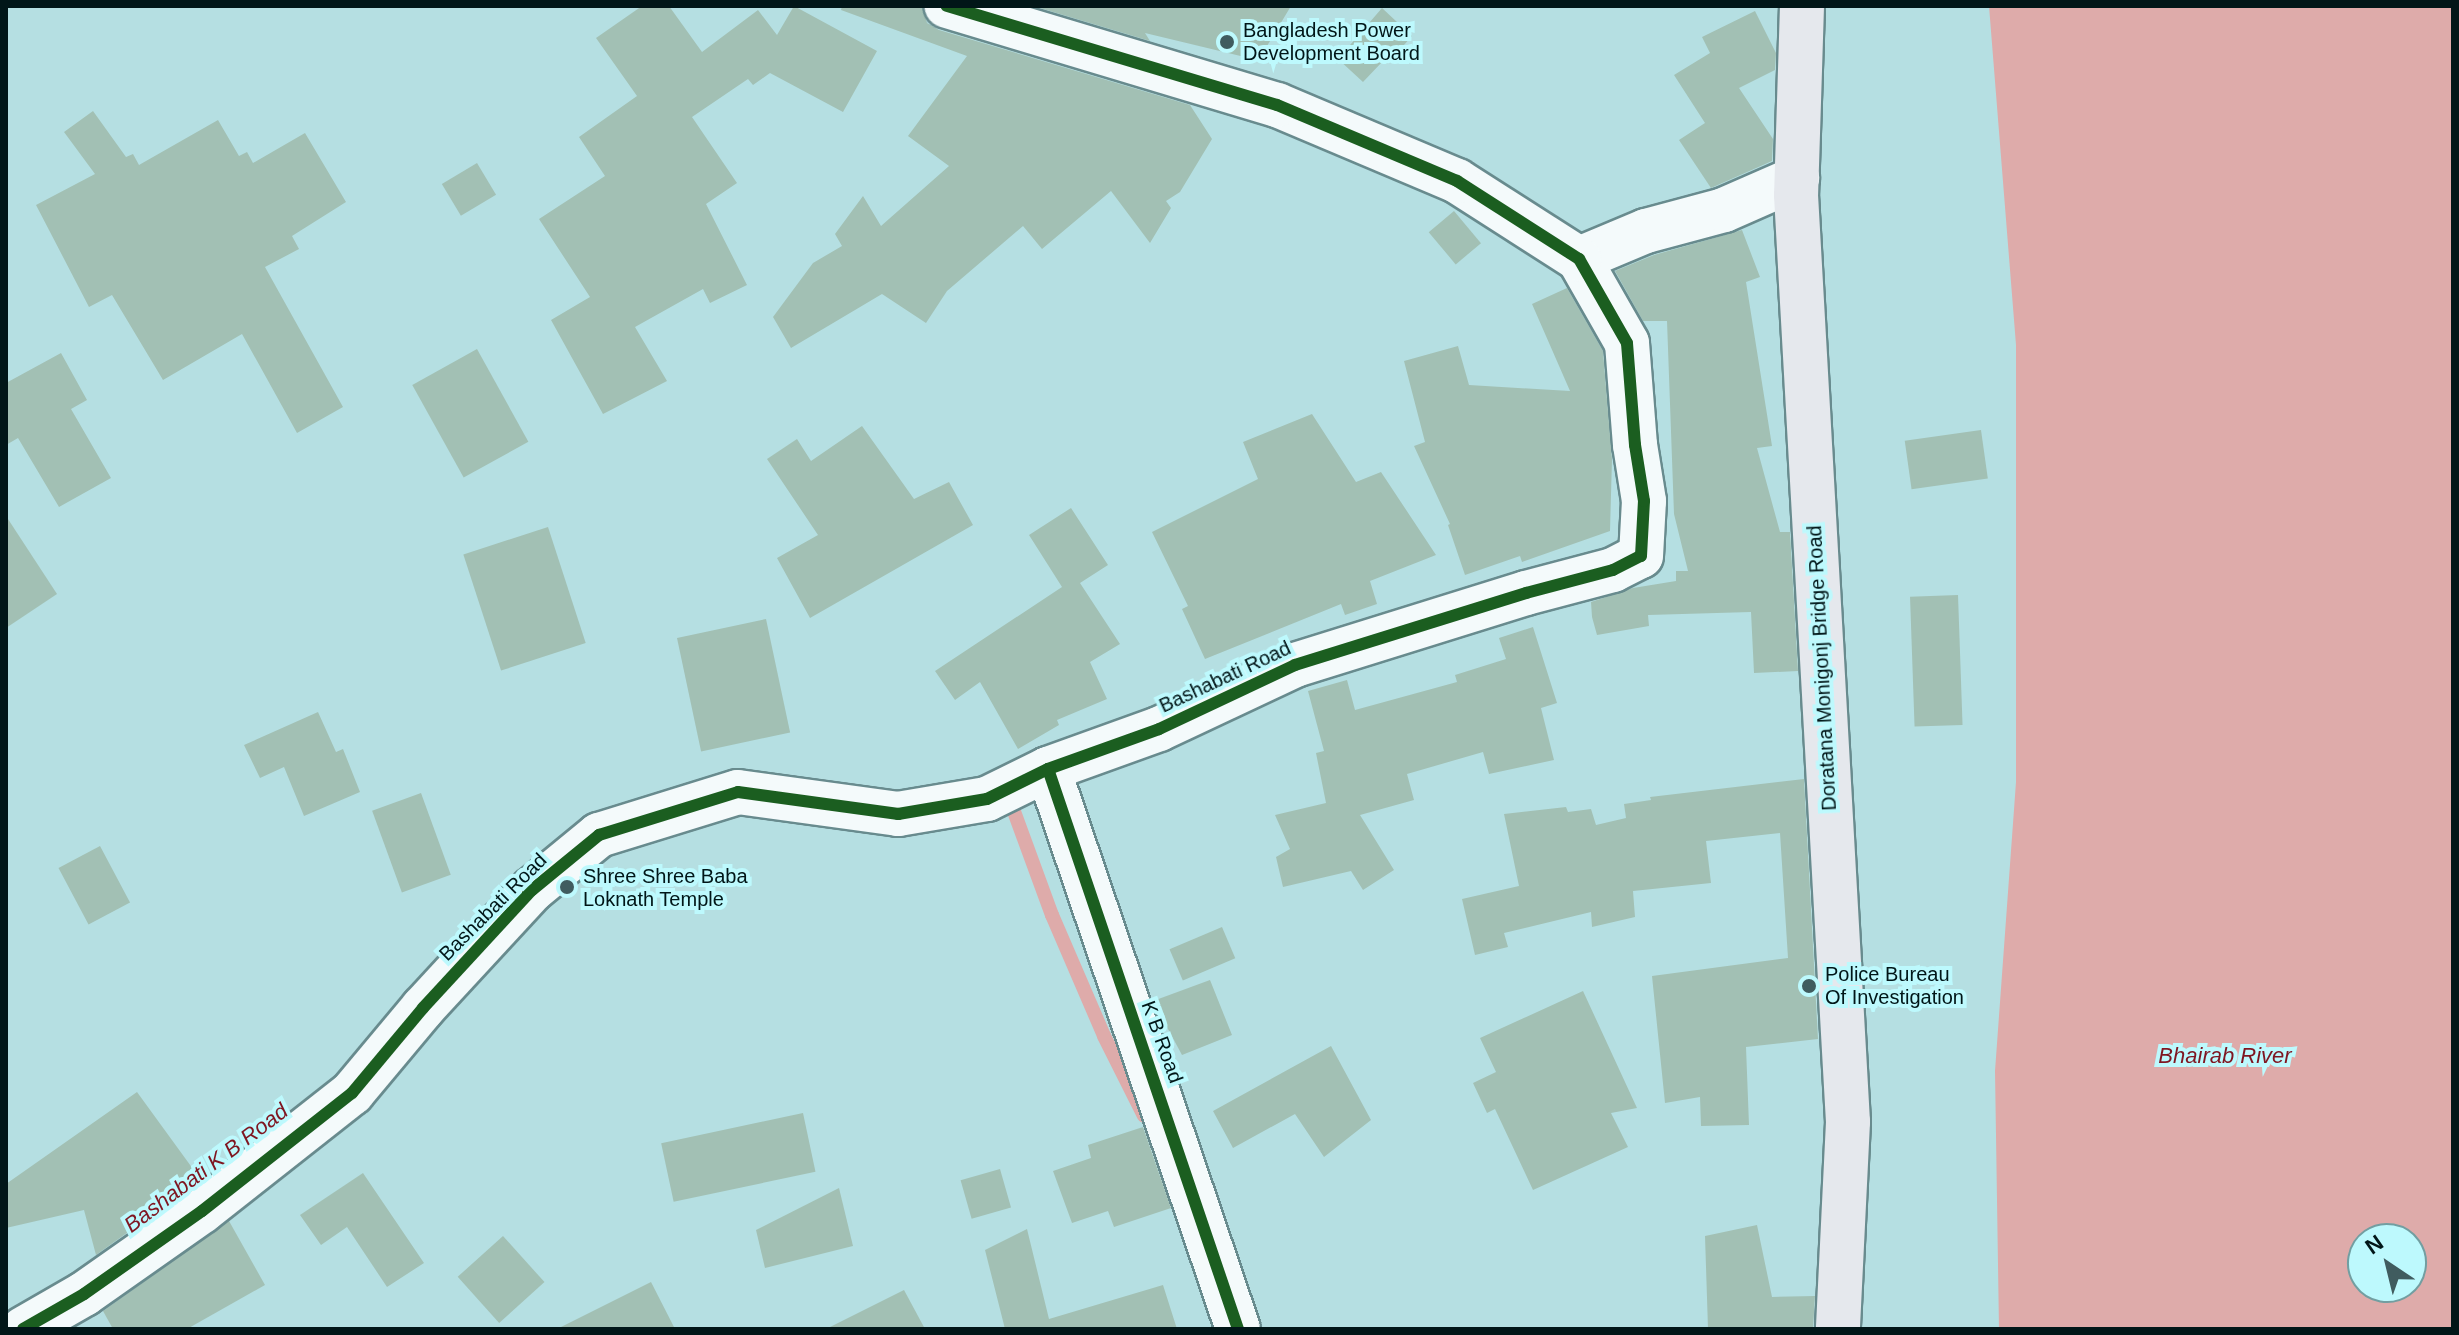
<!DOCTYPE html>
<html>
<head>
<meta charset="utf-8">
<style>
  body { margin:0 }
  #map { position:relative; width:2459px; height:1335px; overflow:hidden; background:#b5dfe2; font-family:Helvetica,sans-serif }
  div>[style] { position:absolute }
  .water>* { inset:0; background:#deabaa }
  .stream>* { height:14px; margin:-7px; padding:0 7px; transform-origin:7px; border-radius:7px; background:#deabaa }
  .building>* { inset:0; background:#a2c0b4; transform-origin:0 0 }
  .roads { filter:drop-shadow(2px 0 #688b8e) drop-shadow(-2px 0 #688b8e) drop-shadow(0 2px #688b8e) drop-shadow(0 -2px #688b8e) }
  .minor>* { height:44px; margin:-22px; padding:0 22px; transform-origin:22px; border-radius:22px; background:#f4fafb }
  .major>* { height:44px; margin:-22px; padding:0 22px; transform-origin:22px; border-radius:22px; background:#e5e8ed }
  .cycleway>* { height:12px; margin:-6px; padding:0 6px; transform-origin:6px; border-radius:6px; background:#1b5e20 }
  .dots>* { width:22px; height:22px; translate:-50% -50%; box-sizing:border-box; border:4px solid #bdf9fd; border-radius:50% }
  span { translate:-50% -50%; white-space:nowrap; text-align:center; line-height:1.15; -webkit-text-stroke:8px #bdf9fd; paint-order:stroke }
  .poi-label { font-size:20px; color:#011618 }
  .left { translate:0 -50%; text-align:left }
  .street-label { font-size:20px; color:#011618 }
  .water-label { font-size:22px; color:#7f1621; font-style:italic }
  .frame { position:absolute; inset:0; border:8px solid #011618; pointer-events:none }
  .north { position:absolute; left:2347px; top:1223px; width:80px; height:80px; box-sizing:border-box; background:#bdf9fd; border:2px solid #729ea1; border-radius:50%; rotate:325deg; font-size:22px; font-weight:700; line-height:32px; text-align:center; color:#011618 }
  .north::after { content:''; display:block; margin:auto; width:28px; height:36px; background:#405c5f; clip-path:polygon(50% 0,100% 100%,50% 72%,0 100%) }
</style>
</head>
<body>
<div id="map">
  <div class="water">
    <div style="clip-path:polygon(evenodd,1989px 6px,2453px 6px,2453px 1329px,1999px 1329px,1995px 1071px,2016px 782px,2016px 345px,1989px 6px,2363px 1239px,2411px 1239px,2411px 1287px,2363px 1287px,2363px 1239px)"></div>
  </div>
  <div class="stream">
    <div style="left:1008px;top:795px;width:128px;rotate:69.9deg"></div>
    <div style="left:1052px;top:915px;width:132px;rotate:66.7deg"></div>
    <div style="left:1104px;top:1036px;width:89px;rotate:63.4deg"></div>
  </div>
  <div class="building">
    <div style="clip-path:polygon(642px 6px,669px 6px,702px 52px,758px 10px,777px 35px,794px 6px,877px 51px,843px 112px,770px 73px,753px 85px,748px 79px,692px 117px,737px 183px,706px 204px,747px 285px,710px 303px,703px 289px,635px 327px,667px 381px,603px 414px,551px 320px,590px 297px,539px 219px,605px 176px,579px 137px,637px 96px,596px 38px)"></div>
    <div style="clip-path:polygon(842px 6px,922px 6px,927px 23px,939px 30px,1190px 105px,1212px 139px,1180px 192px,1166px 201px,1171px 208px,1150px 243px,1111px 191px,1042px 249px,1023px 226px,947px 291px,926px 323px,882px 294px,791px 348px,773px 317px,813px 263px,842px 246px,835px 234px,863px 196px,881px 226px,949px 166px,908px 136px,967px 56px,841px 10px)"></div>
    <div style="clip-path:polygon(1033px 6px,1291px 6px,1261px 56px,1253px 59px,1145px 33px,1150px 41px)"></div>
    <div style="clip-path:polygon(1382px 8px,1412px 36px,1387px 64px,1383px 61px,1363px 82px,1338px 59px)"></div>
    <div style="clip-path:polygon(1755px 11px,1776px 53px,1775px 70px,1739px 88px,1773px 139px,1772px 161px,1711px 188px,1679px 140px,1705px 123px,1674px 75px,1710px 53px,1702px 37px)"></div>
    <div style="clip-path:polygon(93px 111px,126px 157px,133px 154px,139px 165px,218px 120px,239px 156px,247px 152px,253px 163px,305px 133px,346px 202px,292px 236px,299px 249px,265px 267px,343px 407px,297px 433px,242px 334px,163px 380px,112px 295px,89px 307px,36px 205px,95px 174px,64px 132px)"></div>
    <div style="left:477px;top:163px;width:37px;height:41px;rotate:59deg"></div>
    <div style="left:1454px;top:211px;width:42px;height:33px;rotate:50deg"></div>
    <div style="clip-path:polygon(1742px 230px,1760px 277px,1746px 282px,1772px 446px,1757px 448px,1780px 532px,1790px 532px,1798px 671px,1754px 673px,1751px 612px,1648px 615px,1649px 626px,1597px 635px,1592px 617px,1591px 602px,1633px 588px,1676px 581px,1676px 571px,1688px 571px,1674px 514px,1667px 321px,1643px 321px,1615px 271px,1654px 255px)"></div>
    <div style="clip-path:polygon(1567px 288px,1603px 351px,1612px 459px,1610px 531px,1522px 562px,1520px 556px,1465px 575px,1448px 525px,1450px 524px,1414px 446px,1425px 442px,1404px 361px,1458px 346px,1469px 385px,1570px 391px,1532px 304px)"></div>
    <div style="left:477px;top:349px;width:106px;height:74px;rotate:61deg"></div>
    <div style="clip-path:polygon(61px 353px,87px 400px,71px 409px,111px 478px,59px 507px,18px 438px,6px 445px,6px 383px)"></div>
    <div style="clip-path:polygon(1312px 414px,1356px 482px,1381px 472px,1436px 555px,1370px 581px,1377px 604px,1345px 615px,1341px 604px,1205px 659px,1182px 609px,1188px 606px,1152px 532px,1258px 479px,1243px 442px)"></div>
    <div style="clip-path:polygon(862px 426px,914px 499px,949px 482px,973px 525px,810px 618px,777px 558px,818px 535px,767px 459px,797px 439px,811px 461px)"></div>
    <div style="left:1981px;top:430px;width:49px;height:77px;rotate:82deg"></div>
    <div style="clip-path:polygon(1071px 508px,1108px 565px,1080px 583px,1120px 644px,1090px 662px,1107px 699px,1057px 720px,1059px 725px,1018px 749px,980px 682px,955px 700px,935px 671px,1062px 587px,1029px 535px)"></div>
    <div style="clip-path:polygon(6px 516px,57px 594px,6px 628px)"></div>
    <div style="left:548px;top:527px;width:122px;height:89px;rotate:72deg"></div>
    <div style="left:1958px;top:595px;width:130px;height:48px;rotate:88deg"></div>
    <div style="left:766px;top:619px;width:116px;height:91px;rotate:78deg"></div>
    <div style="clip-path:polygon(1533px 627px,1557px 703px,1541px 708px,1554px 760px,1489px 774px,1483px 752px,1407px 774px,1414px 800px,1360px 815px,1394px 870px,1363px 890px,1351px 871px,1283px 887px,1276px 857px,1290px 849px,1275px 815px,1326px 803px,1316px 753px,1324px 751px,1308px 691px,1347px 680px,1355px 710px,1457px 682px,1455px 675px,1506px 659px,1499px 638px)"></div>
    <div style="clip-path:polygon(318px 712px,336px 752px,343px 749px,360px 792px,304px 816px,284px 767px,260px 778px,244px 745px)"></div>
    <div style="clip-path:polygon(1804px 779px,1818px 1039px,1746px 1047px,1749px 1125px,1701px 1126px,1700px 1097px,1665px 1103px,1652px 976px,1788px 958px,1780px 833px,1706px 841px,1711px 883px,1633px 891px,1635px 917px,1592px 927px,1591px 912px,1504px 933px,1508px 947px,1475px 955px,1462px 899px,1519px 886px,1504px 814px,1566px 807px,1568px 812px,1591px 809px,1596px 825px,1626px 818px,1624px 804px,1651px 800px,1650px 797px)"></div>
    <div style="left:421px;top:793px;width:87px;height:52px;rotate:70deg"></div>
    <div style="left:100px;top:846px;width:64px;height:47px;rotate:62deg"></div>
    <div style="left:1222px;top:927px;width:34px;height:57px;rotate:67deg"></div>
    <div style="clip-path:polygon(1210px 980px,1232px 1035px,1182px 1055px,1153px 1001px)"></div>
    <div style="clip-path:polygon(1583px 991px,1637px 1108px,1611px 1113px,1628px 1147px,1533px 1190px,1495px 1109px,1487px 1113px,1473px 1083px,1496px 1072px,1480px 1038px)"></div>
    <div style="clip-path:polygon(1331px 1046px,1371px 1120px,1324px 1157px,1295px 1114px,1233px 1148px,1213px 1111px)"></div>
    <div style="clip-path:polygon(137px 1092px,201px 1180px,96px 1255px,84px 1210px,6px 1228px,6px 1184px)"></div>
    <div style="left:803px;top:1113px;width:60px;height:145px;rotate:78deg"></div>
    <div style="clip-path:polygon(1143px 1127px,1171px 1208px,1114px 1227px,1108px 1211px,1072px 1223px,1053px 1171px,1091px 1158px,1088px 1145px)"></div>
    <div style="left:1000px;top:1169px;width:40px;height:41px;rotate:74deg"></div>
    <div style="clip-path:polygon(363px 1173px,424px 1263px,387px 1287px,347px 1227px,321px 1245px,300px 1215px)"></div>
    <div style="clip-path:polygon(839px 1188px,853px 1246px,765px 1268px,756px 1230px)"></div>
    <div style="clip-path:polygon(229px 1221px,265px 1285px,187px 1329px,113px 1329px,103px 1311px)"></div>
    <div style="clip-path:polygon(1757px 1225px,1772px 1297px,1815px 1296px,1813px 1329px,1708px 1329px,1705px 1236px)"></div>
    <div style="clip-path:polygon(1027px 1229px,1049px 1319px,1163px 1285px,1177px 1329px,1005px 1329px,985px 1250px)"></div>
    <div style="left:503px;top:1236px;width:62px;height:61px;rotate:48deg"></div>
    <div style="clip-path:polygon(651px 1282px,675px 1329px,557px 1329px)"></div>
    <div style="clip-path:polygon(904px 1290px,925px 1329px,826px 1329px)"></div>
  </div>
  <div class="roads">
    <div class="minor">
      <div style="left:1579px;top:259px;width:73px;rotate:-22.7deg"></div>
      <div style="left:1646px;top:231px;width:81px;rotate:-15.1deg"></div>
      <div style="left:1724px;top:210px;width:80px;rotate:-23.7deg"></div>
      <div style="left:1048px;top:769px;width:591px;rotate:71.26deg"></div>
      <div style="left:23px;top:1329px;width:70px;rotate:-29.8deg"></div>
      <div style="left:84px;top:1294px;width:144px;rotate:-35.1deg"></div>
      <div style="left:202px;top:1211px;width:191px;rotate:-38.2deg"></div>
      <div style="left:352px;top:1093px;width:111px;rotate:-50.1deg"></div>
      <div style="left:423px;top:1008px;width:161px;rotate:-47.3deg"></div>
      <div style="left:532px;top:890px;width:87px;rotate:-39.4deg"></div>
      <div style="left:599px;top:835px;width:145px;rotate:-17.2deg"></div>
      <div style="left:738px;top:792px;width:162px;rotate:7.8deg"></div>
      <div style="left:898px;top:814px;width:90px;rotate:-9.6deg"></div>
      <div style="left:987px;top:799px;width:68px;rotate:-26.2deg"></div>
      <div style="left:1048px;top:769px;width:118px;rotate:-19.8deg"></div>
      <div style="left:1159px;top:729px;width:150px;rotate:-25.2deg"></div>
      <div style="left:1295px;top:665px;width:242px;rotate:-17.3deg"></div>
      <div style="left:1526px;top:593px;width:90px;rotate:-14.8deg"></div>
      <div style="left:1613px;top:570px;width:31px;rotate:-27deg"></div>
      <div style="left:1641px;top:556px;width:55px;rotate:-86.9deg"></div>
      <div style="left:1644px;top:501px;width:57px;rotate:-99.1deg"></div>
      <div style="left:1635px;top:445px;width:102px;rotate:-94.5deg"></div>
      <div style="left:1627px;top:343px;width:97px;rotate:-119.7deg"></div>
      <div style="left:1579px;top:259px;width:145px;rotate:-147.4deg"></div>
      <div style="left:1457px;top:181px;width:195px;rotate:-157.1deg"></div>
      <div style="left:1277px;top:105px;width:345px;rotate:-163.3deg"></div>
    </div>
    <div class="major">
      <div style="left:1802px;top:6px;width:189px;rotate:91.8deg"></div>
      <div style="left:1796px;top:195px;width:928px;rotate:86.79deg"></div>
      <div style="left:1848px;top:1122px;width:207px;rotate:92.8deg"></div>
    </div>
  </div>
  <div class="cycleway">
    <div style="left:1048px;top:769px;width:591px;rotate:71.26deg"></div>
    <div style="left:23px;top:1329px;width:70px;rotate:-29.8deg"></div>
    <div style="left:84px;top:1294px;width:144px;rotate:-35.1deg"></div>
    <div style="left:202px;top:1211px;width:191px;rotate:-38.2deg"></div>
    <div style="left:352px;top:1093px;width:111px;rotate:-50.1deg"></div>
    <div style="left:423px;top:1008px;width:161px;rotate:-47.3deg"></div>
    <div style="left:532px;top:890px;width:87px;rotate:-39.4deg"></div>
    <div style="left:599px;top:835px;width:145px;rotate:-17.2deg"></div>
    <div style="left:738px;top:792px;width:162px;rotate:7.8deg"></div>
    <div style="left:898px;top:814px;width:90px;rotate:-9.6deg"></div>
    <div style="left:987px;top:799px;width:68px;rotate:-26.2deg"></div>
    <div style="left:1048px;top:769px;width:118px;rotate:-19.8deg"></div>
    <div style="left:1159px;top:729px;width:150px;rotate:-25.2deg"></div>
    <div style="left:1295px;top:665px;width:242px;rotate:-17.3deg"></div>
    <div style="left:1526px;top:593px;width:90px;rotate:-14.8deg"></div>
    <div style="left:1613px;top:570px;width:31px;rotate:-27deg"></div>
    <div style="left:1641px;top:556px;width:55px;rotate:-86.9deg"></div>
    <div style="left:1644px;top:501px;width:57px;rotate:-99.1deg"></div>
    <div style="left:1635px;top:445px;width:102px;rotate:-94.5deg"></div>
    <div style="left:1627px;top:343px;width:97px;rotate:-119.7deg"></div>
    <div style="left:1579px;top:259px;width:145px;rotate:-147.4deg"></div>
    <div style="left:1457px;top:181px;width:195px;rotate:-157.1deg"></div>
    <div style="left:1277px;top:105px;width:345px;rotate:-163.3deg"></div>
  </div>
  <div class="dots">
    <div style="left:1227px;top:42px;background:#405c5f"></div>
    <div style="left:567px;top:887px;background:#405c5f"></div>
    <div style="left:1809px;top:986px;background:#405c5f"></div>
  </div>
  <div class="poi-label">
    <span class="left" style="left:1243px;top:42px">Bangladesh Power<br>Development Board</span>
    <span class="left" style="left:583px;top:888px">Shree Shree Baba<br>Loknath Temple</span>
    <span class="left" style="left:1825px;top:986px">Police Bureau<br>Of Investigation</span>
  </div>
  <div class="street-label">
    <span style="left:1822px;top:668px;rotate:-93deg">Doratana Monigonj Bridge Road</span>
    <span style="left:1225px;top:677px;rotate:-25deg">Bashabati Road</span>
    <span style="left:493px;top:907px;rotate:-45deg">Bashabati Road</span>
    <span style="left:1162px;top:1042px;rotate:70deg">K B Road</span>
  </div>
  <div class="water-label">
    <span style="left:2225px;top:1056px">Bhairab River</span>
    <span style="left:206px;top:1168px;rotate:-37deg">Bashabati K B Road</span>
  </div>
  <div class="frame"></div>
  <div class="north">N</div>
</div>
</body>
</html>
